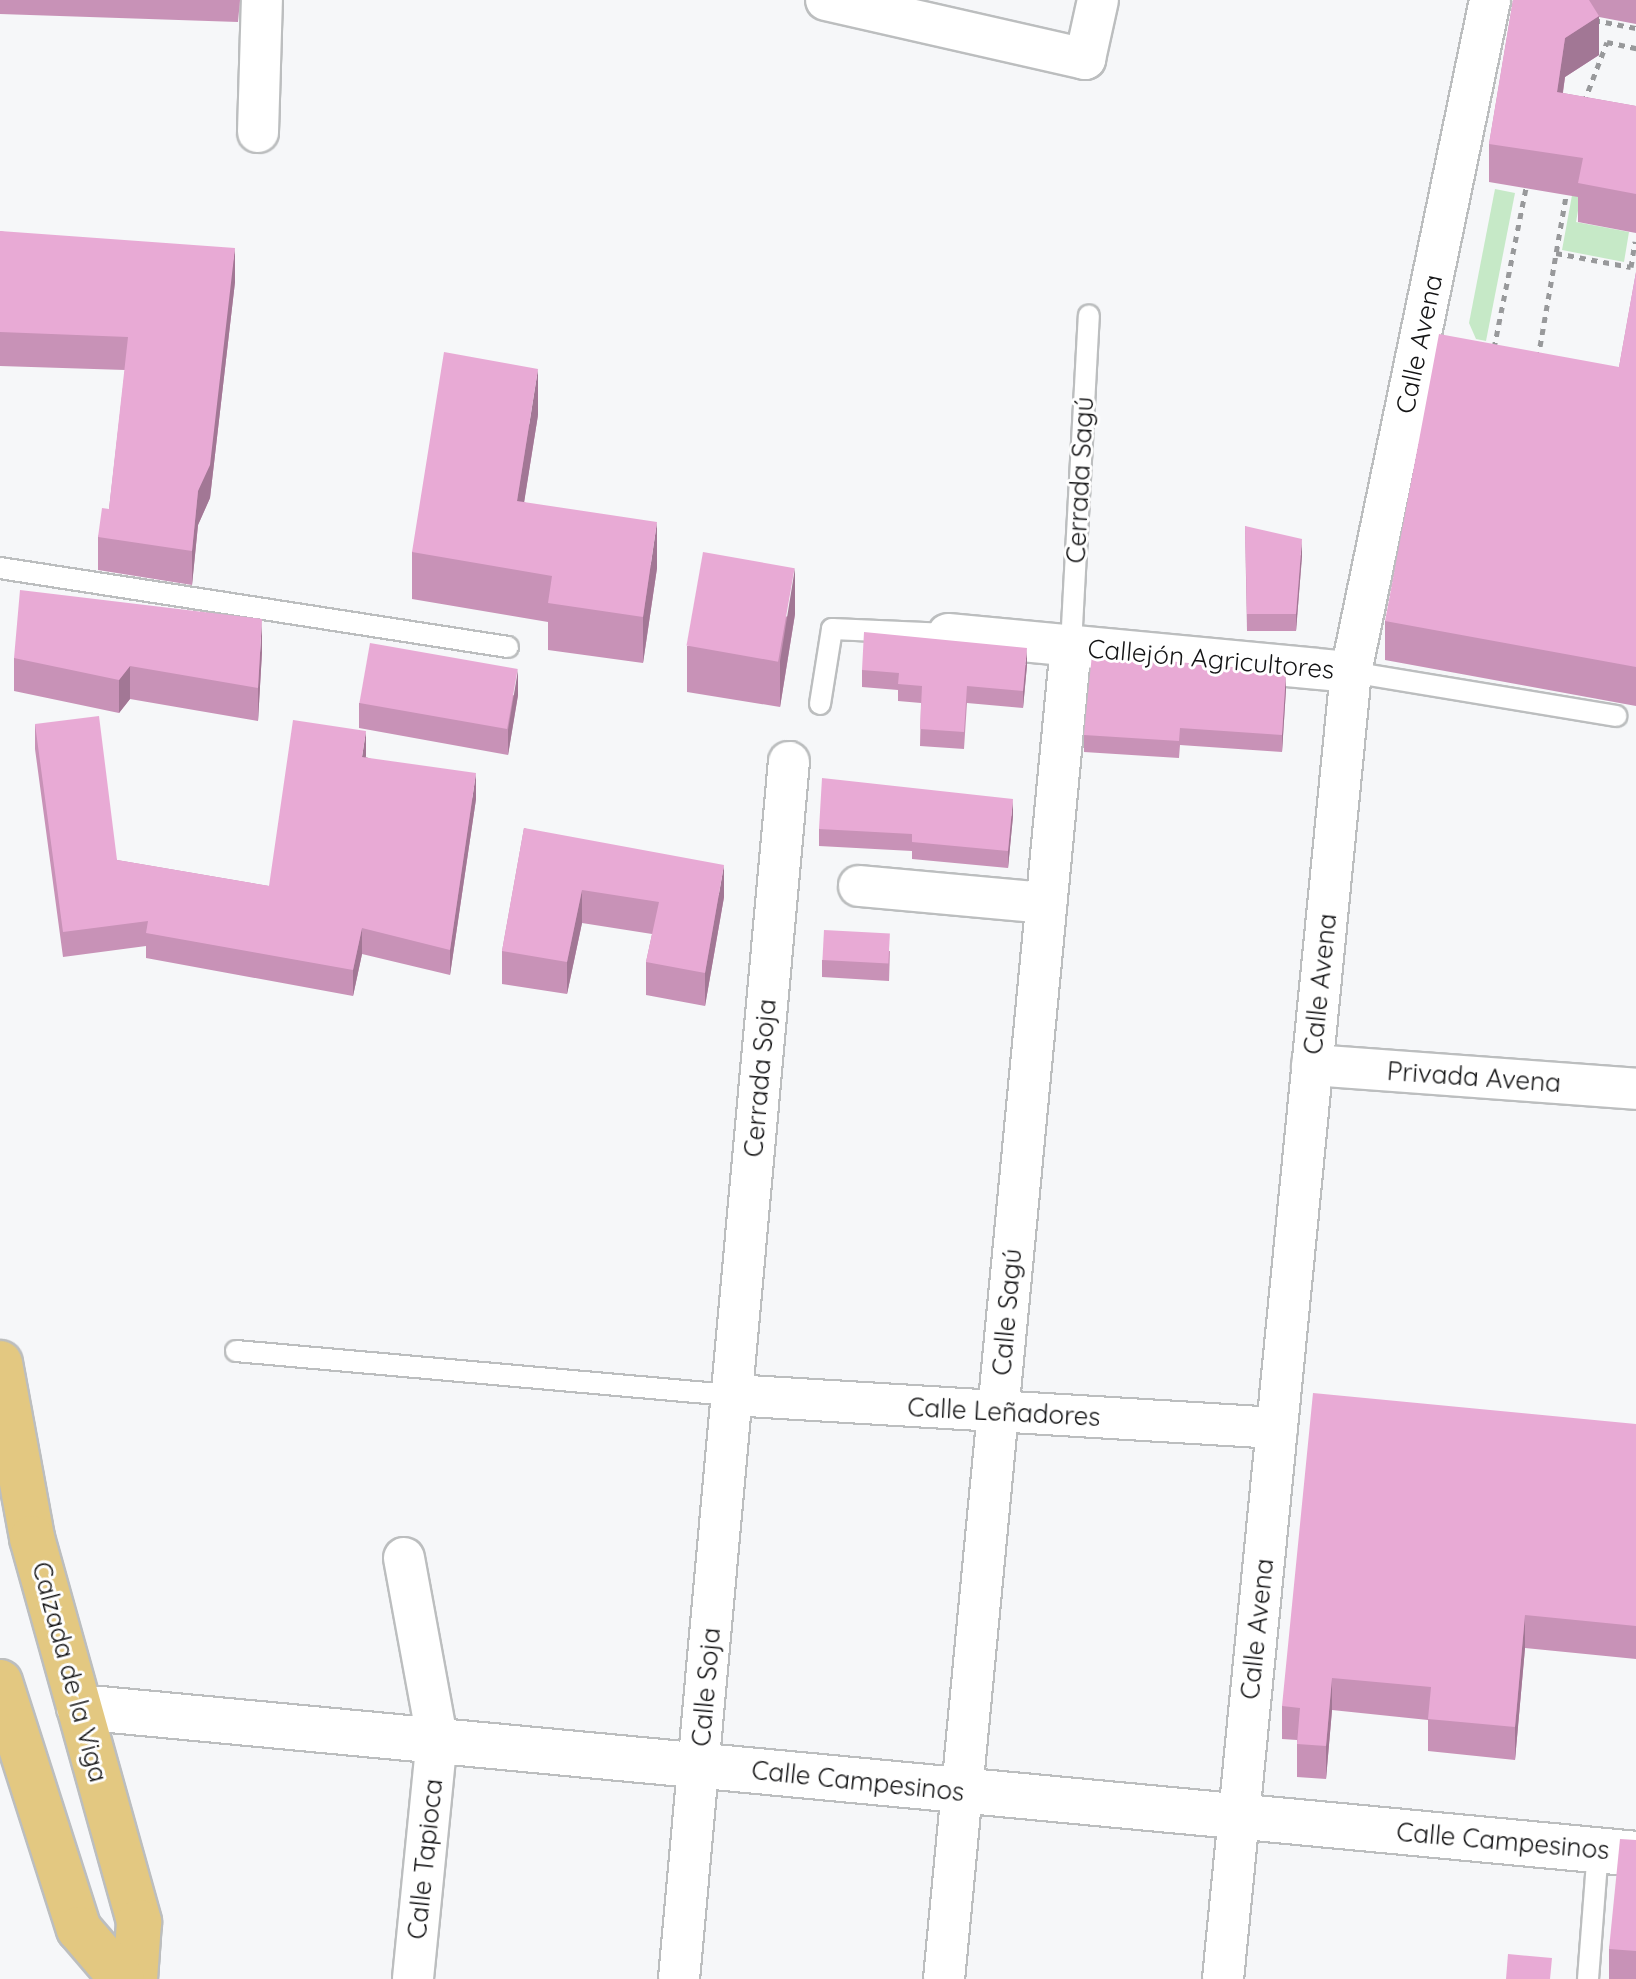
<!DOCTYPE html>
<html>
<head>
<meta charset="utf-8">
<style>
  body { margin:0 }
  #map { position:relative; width:1636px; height:1979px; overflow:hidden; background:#f6f7f9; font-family:Quicksand,sans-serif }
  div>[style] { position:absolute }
  .green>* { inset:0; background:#c6e9c7 }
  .path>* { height:5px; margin-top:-2.5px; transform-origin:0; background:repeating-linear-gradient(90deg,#98999b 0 6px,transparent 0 12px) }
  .roads { filter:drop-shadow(2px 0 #bcbebf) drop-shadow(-2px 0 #bcbebf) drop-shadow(0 2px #bcbebf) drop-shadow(0 -2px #bcbebf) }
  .service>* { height:20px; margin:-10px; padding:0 10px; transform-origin:10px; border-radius:10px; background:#fff }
  .minor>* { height:40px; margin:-20px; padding:0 20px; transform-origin:20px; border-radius:20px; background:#fff }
  .tertiary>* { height:44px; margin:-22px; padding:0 22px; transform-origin:22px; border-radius:22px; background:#fff }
  .primary>* { height:44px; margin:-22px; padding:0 22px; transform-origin:22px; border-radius:22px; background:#e3c881 }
  .wall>* { inset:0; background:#c892b7 }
  .shaded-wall>* { inset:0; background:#a27795 }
  .building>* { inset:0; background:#e8aad5; transform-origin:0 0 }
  span { translate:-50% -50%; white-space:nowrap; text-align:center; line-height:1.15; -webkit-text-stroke:6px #fff; paint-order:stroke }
  .street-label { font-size:26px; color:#131314 }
</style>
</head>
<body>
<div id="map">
  <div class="green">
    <div style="clip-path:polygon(1585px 124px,1593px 126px,1576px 222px,1629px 232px,1624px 262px,1562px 250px)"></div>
    <div style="clip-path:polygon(1495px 189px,1515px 193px,1486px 341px,1476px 339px,1469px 323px)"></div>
  </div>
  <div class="path">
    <div style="left:1594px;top:20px;width:43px;rotate:10.8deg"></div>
    <div style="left:1584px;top:102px;width:64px;rotate:-69deg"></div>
    <div style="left:1607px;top:42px;width:30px;rotate:12deg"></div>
    <div style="left:1556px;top:253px;width:76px;rotate:10.6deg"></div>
    <div style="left:1631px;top:267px;width:26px;rotate:-81deg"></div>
    <div style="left:1494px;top:348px;width:163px;rotate:-78.7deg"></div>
    <div style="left:1538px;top:358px;width:170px;rotate:-80.2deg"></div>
  </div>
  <div class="roads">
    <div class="service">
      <div style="left:0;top:568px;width:514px;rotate:8.84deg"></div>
      <div style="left:1071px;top:645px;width:330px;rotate:-86.9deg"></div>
      <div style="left:1351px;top:672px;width:269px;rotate:9.4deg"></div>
      <div style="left:820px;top:704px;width:76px;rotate:-80.9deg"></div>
      <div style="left:832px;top:629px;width:116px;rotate:2.5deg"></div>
      <div style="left:236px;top:1351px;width:498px;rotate:5.1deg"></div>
      <div style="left:1588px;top:1979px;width:129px;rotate:-85.6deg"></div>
    </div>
    <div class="minor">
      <div style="left:826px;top:0;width:266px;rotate:12.8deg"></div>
      <div style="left:1085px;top:59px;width:60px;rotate:-77.6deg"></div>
      <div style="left:258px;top:132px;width:132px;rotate:-88.3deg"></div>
      <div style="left:948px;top:634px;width:405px;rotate:5.4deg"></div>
      <div style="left:859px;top:886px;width:188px;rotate:5.2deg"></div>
      <div style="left:1312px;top:1065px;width:325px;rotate:4.2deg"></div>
      <div style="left:732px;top:1395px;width:546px;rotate:3.47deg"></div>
      <div style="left:404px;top:1558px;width:183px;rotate:79.6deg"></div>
      <div style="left:437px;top:1738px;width:242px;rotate:95.7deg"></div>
      <div style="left:679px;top:1979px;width:1222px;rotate:-84.84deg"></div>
      <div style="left:944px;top:1979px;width:1340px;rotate:-84.56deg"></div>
      <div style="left:1223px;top:1979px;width:1313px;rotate:-84.41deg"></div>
      <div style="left:1351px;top:672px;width:686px;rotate:-78.31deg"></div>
    </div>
    <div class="tertiary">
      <div style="left:79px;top:1707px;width:1564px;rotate:5.39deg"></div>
    </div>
    <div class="primary">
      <div style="left:0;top:1363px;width:178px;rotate:79.6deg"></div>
      <div style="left:32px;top:1538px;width:399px;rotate:74.4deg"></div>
      <div style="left:139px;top:1922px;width:57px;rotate:94deg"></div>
      <div style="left:0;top:1682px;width:259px;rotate:72.3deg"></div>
      <div style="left:79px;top:1929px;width:66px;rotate:49.3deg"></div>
    </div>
  </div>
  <div class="wall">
    <div style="clip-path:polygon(0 0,240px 0,238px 22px,0 14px)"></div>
    <div style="clip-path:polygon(1513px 0,1636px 0,1636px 24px,1599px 17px,1599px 55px,1565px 77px,1563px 93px,1636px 106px,1636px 233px,1578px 222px,1578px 197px,1489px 182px,1489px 144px)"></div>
    <div style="clip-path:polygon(0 231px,235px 282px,210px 498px,198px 525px,192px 585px,98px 570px,98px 537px,109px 509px,125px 370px,0 366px)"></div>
    <div style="clip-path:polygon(1636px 272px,1636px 706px,1385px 660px,1385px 621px,1619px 367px)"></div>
    <div style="clip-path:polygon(538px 415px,524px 502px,657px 568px,643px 663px,548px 650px,548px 622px,412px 599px,412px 552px)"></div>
    <div style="clip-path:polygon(1245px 526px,1302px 556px,1296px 631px,1247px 631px)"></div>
    <div style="clip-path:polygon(795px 614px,780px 707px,687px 692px,687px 646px)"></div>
    <div style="clip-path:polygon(262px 652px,258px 721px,130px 699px,119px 713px,14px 691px,14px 658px)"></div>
    <div style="clip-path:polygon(1027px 665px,1023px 708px,967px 703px,964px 749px,920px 746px,921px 703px,898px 701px,898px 690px,862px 687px,862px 670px)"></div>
    <div style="clip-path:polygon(1286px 689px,1282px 752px,1180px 745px,1179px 758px,1084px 752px,1084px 735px)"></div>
    <div style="clip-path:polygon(518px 695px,508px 755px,359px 728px,359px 703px)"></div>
    <div style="clip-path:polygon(35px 724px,117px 860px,269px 886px,366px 757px,476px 799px,450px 975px,362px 954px,353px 996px,146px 958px,146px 946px,63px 957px,35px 749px)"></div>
    <div style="clip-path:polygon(1013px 816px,1008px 868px,912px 859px,912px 851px,819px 846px,819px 829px)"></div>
    <div style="clip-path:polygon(524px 828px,724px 897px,705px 1006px,646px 995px,646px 962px,652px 934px,582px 923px,567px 994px,502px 984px,502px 951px)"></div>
    <div style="clip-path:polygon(890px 951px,889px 981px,822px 977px,822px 960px)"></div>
    <div style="clip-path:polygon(1636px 1424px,1636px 1659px,1525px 1648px,1515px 1760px,1428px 1751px,1428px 1720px,1332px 1710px,1326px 1779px,1297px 1777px,1297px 1740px,1282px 1739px,1282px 1706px)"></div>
    <div style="clip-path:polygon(1636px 1840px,1636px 1979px,1609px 1979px,1609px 1949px)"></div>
  </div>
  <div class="shaded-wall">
    <div style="clip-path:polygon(1599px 16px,1599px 55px,1565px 77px,1557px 131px,1557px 92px,1565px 38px)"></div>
    <div style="clip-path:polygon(235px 248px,235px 282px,210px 498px,198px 525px,192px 585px,192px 551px,198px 491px)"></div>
    <div style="clip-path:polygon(538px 369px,538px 415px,517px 547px,517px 501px)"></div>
    <div style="clip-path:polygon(657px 522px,657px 568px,643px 663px,643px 617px)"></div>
    <div style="clip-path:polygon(1302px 539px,1302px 556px,1296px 631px,1296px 614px)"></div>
    <div style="clip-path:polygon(795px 568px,795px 614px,780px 707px,780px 661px)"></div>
    <div style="clip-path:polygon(262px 619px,262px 652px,258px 721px,258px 688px)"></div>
    <div style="clip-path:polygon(1027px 648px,1027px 665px,1023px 708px,1023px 691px)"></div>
    <div style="clip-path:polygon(130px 666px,130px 699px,119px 713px,119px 680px)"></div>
    <div style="clip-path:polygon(518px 670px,518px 695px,508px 755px,508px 730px)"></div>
    <div style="clip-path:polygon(1286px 672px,1286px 689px,1282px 752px,1282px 735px)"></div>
    <div style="clip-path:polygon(366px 731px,366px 756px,362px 782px,362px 757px)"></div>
    <div style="clip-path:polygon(476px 773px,476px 799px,450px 975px,450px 950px)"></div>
    <div style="clip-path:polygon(1013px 799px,1013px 816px,1008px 868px,1008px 851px)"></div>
    <div style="clip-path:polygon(724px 865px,724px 897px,705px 1006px,705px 973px)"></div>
    <div style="clip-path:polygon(582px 890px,582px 923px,567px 994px,567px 962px)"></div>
    <div style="clip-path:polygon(362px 928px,362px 954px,353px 996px,353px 970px)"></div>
    <div style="clip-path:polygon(1525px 1615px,1525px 1648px,1515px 1760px,1515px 1727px)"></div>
    <div style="clip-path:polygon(1332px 1678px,1332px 1710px,1326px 1779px,1326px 1746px)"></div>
  </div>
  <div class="building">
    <div style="clip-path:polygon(1513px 0,1589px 0,1599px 16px,1565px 38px,1557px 92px,1636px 106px,1636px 194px,1578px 183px,1583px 158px,1489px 144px)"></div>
    <div style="clip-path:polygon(0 231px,235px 248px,210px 465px,198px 491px,192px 551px,98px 537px,102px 508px,109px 509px,128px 337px,0 332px)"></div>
    <div style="clip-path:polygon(1636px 272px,1636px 667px,1385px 621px,1439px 334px,1619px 367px)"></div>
    <div style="clip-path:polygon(444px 352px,538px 369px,517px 501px,657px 522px,643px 617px,548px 603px,552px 576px,412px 552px)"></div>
    <div style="clip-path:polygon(1245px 526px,1302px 539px,1296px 614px,1247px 614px)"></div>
    <div style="left:703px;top:552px;width:93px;height:95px;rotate:10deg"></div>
    <div style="clip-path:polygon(20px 590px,262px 619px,258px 688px,130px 666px,119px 680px,14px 658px)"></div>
    <div style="clip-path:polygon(864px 632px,1027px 648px,1023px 691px,967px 686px,964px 732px,920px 729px,922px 686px,898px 684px,899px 673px,862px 670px)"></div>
    <div style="left:370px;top:643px;width:150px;height:61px;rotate:10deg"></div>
    <div style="clip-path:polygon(1092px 654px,1286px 672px,1282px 735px,1180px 728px,1179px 741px,1084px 735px)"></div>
    <div style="clip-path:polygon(99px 716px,117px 860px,269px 886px,293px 720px,366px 731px,362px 757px,476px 773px,450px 950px,362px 928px,353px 970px,146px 933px,148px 921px,63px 932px,35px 724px)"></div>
    <div style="clip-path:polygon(822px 778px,1013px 799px,1008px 851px,912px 842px,912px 834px,819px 829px)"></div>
    <div style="clip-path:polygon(524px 828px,724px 865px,705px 973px,646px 962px,659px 902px,582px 890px,567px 962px,502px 951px)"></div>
    <div style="left:824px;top:930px;width:66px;height:30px;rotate:3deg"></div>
    <div style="clip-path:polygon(1313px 1393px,1636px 1424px,1636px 1626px,1525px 1615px,1515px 1727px,1428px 1719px,1431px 1687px,1332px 1678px,1326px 1746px,1297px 1744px,1300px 1708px,1282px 1706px)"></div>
    <div style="clip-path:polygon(1620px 1839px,1636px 1840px,1636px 1951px,1609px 1949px)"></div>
    <div style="clip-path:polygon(1508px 1954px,1552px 1958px,1550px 1979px,1506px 1979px)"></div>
  </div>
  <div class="street-label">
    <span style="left:1419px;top:344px;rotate:-78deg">Calle Avena</span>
    <span style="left:1080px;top:480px;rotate:-87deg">Cerrada Sagú</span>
    <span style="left:1211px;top:659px;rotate:5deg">Callejón Agricultores</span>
    <span style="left:1320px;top:984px;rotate:-84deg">Calle Avena</span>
    <span style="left:1474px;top:1077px;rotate:4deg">Privada Avena</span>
    <span style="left:760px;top:1078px;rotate:-85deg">Cerrada Soja</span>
    <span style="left:1007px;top:1312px;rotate:-85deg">Calle Sagú</span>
    <span style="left:1004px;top:1412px;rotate:3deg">Calle Leñadores</span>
    <span style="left:1257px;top:1629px;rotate:-84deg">Calle Avena</span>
    <span style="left:70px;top:1672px;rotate:75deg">Calzada de la Viga</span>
    <span style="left:706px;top:1687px;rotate:-85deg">Calle Soja</span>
    <span style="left:858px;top:1781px;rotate:6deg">Calle Campesinos</span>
    <span style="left:1503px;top:1841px;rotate:5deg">Calle Campesinos</span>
    <span style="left:425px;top:1859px;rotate:-84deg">Calle Tapioca</span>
  </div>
</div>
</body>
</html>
